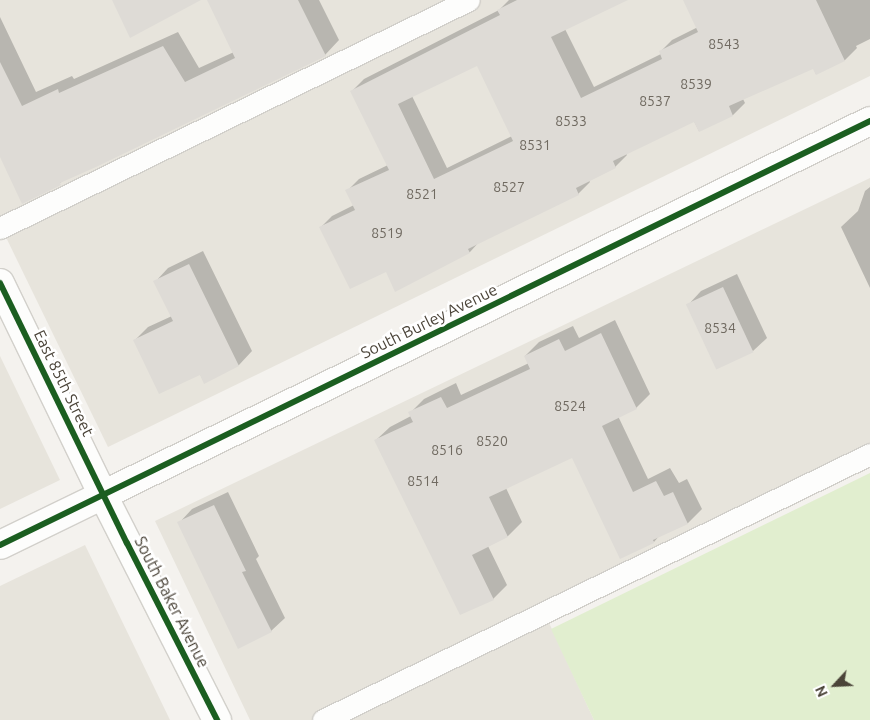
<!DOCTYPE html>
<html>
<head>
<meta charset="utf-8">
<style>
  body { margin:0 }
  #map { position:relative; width:870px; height:720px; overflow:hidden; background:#f4f2ee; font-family:Ubuntu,sans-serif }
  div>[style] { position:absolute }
  .residential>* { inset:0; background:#e7e4dc }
  .green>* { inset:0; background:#e1eecf }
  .shadow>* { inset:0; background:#0003 }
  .building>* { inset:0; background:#dedbd6; transform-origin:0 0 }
  .roads { filter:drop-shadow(1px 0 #d2d0cb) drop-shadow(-1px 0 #d2d0cb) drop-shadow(0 1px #d2d0cb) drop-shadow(0 -1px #d2d0cb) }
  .service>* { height:21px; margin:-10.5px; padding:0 10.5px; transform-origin:10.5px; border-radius:10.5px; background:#fdfdfc }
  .minor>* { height:28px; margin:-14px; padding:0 14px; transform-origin:14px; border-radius:14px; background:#fdfdfc }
  .tertiary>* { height:28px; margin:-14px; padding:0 14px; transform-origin:14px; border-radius:14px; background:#fdfdfc }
  .cycleway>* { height:6px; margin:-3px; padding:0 3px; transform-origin:3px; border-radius:3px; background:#1b5e20 }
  span { translate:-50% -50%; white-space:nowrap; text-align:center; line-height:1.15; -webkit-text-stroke:5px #fff; paint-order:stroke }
  .number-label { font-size:14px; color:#706a61 }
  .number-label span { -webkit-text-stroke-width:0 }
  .street-label { font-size:16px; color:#4b4439 }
  .north { position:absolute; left:810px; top:660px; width:50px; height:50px; -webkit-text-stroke:4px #fff; paint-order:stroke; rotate:245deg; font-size:14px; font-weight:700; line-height:20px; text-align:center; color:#4b4439 }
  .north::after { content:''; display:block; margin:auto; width:18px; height:22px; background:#4b4439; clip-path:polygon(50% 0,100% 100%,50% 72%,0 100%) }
</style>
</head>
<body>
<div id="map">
  <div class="residential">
    <div style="clip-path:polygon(0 0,870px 0,870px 76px,108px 447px,0 225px)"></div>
    <div style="clip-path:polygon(870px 178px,870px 454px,544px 612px,594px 720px,250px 720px,155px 521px)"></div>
    <div style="clip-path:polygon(0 356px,60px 480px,0 509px)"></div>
    <div style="clip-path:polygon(85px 545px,170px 720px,0 720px,0 586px)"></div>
  </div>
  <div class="green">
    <div style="clip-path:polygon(870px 473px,870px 720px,594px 720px,551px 629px)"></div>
  </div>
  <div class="shadow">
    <div style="clip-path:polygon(208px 0,319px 0,339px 40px,325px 55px,64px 180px,60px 183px,0 156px,0 17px,36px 92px,72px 76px,74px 79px,178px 32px,199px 68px,234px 52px)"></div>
    <div style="clip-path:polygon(evenodd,509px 0,625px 0,565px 29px,594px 87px,661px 54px,660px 52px,672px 40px,698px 27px,684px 0,870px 0,870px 39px,856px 46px,857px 48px,845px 60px,816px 74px,813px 67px,743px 99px,745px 103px,733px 115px,699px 131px,694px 121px,626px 153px,627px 155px,615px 167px,589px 180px,590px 182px,578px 194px,480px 241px,470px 252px,396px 290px,386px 270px,320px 228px,332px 216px,354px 205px,347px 191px,359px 179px,388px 165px,352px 91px,364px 79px,499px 10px,509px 0,477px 64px,512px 136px,447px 168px,412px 96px,477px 64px)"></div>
    <div style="clip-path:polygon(870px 187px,870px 288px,841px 227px,858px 211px,865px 191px)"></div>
    <div style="clip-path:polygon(203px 251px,252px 351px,239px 365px,204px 382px,200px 374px,135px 340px,148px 327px,172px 316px,155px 282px,168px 268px)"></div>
    <div style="clip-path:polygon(737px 274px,767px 338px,753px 351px,688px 305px,701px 291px)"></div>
    <div style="clip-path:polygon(615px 320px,650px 394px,636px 408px,618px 416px,648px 479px,670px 468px,679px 483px,687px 479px,702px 509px,688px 523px,660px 535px,654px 542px,573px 456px,506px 488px,522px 522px,508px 536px,488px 546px,507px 585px,493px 599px,376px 440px,390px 427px,411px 416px,410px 413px,424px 399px,456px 383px,461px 395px,529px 363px,525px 356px,539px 342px,573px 326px,579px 338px)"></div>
    <div style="clip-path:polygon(228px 492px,259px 556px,256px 559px,285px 618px,271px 631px,179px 523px,192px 509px)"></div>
  </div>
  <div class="building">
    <div style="clip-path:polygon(112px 0,201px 0,130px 38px)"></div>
    <div style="clip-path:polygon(207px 0,298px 0,326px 56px,96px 167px,60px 183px,61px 185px,22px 204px,0 157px,0 62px,22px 106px,58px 89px,59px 93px,163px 46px,185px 82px,235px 58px)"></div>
    <div style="clip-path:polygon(evenodd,517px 0,628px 0,551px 37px,581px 98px,662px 59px,659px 51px,698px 32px,683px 0,816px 0,845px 61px,816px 75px,813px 69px,729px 106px,733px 116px,699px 132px,694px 122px,613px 161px,616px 168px,576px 188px,579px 195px,468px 249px,470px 253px,395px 292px,386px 272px,350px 289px,319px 227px,355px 210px,345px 190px,389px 170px,350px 91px,500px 15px,497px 10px,517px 0,477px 66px,513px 141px,434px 179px,398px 104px,477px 66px)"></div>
    <div style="clip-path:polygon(189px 264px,239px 366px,204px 384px,200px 375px,159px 394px,133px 340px,173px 321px,153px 281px)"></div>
    <div style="left:723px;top:287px;width:72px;height:41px;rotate:65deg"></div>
    <div style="clip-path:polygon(601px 333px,637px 409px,602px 426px,633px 492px,656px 481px,664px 496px,673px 492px,688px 524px,653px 540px,654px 543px,620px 559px,572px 458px,489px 497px,508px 537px,472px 555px,494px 600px,460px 615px,374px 440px,413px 422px,408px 412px,441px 397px,447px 408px,530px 369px,524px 356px,559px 339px,565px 351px)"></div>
    <div style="clip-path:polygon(214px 505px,246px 571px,242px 572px,272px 632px,238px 649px,177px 522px)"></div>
  </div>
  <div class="roads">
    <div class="service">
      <div style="left:0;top:228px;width:521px;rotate:-25.93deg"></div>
      <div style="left:323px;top:720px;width:608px;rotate:-25.93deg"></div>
    </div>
    <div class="minor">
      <div style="left:0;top:283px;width:236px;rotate:64.1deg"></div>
      <div style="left:103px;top:495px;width:114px;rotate:154.1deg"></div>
    </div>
    <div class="tertiary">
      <div style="left:217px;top:720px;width:252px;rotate:-116.9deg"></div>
      <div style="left:103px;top:495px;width:853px;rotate:-25.99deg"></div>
    </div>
  </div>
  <div class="cycleway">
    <div style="left:0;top:283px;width:289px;rotate:64deg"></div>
    <div style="left:127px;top:543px;width:199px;rotate:63deg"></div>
    <div style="left:0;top:545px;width:968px;rotate:-25.98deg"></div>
  </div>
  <div class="number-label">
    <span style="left:724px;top:44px">8543</span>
    <span style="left:696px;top:84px">8539</span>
    <span style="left:655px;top:101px">8537</span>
    <span style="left:571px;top:121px">8533</span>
    <span style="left:535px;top:145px">8531</span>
    <span style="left:509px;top:187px">8527</span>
    <span style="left:422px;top:194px">8521</span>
    <span style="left:387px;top:233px">8519</span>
    <span style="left:720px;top:328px">8534</span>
    <span style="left:570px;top:406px">8524</span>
    <span style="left:492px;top:441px">8520</span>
    <span style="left:447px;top:450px">8516</span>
    <span style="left:423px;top:481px">8514</span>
  </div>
  <div class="street-label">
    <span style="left:429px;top:321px;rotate:-26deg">South Burley Avenue</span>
    <span style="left:64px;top:383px;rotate:64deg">East 85th Street</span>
    <span style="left:172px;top:602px;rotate:63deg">South Baker Avenue</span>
  </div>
  <div class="north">N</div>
</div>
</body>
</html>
